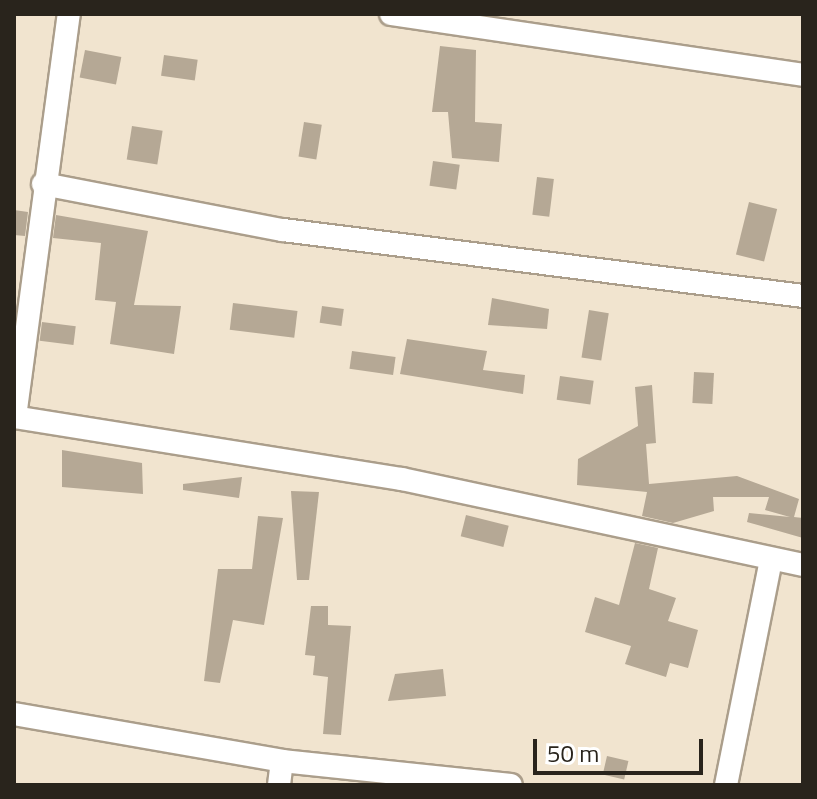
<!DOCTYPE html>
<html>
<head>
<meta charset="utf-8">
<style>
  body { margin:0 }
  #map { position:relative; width:817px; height:799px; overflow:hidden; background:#f1e4cf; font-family:"Titillium Web",sans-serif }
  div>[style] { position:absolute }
  .building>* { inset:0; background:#b5a895; transform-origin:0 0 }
  .roads { filter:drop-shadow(2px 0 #ab9e8b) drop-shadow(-2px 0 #ab9e8b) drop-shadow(0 2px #ab9e8b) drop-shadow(0 -2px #ab9e8b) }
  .minor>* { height:22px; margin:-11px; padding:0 11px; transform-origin:11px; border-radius:11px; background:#fff }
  span { translate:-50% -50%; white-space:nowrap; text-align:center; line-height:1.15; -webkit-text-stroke:7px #fff; paint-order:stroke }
  .frame { position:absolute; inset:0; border:16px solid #29241c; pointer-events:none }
  .scale { position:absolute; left:533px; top:739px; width:170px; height:36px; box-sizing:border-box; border:4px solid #29241c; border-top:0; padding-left:10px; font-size:24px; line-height:28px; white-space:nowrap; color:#29241c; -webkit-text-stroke:6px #fff; paint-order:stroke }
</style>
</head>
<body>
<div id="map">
  <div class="building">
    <div style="clip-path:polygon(440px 46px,476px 50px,475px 122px,502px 124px,499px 162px,452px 158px,448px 112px,432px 112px)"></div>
    <div style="left:85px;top:50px;width:37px;height:28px;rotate:11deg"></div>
    <div style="left:164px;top:55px;width:34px;height:21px;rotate:8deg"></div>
    <div style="left:304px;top:122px;width:18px;height:35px;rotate:9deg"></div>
    <div style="left:132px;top:126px;width:31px;height:34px;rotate:9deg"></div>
    <div style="left:433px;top:161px;width:27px;height:25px;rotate:8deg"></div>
    <div style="left:537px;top:177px;width:17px;height:38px;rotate:7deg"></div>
    <div style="left:749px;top:202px;width:29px;height:54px;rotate:14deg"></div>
    <div style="clip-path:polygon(14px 210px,28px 212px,25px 236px,14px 235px)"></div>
    <div style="clip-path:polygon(56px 215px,148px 231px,134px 305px,181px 306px,174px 354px,110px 344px,116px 302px,95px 300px,101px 243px,53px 238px)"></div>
    <div style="clip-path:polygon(492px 298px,549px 309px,547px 329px,488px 325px)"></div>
    <div style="left:233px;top:303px;width:65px;height:27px;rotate:7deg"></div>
    <div style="left:322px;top:306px;width:22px;height:17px;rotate:8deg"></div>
    <div style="left:589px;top:310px;width:20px;height:48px;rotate:9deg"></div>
    <div style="left:42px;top:322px;width:34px;height:19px;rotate:7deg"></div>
    <div style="clip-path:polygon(407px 339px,487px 351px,483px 370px,525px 375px,523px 394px,400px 374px)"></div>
    <div style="left:352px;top:351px;width:44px;height:18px;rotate:8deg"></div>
    <div style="left:694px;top:372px;width:20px;height:31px;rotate:3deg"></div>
    <div style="left:560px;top:376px;width:34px;height:24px;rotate:8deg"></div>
    <div style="clip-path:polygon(652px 385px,656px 443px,646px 444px,649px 484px,737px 476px,799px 499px,794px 517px,803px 518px,803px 538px,747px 522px,749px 513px,790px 517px,765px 510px,769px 497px,713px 497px,714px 511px,673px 523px,642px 516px,647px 492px,577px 485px,578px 459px,638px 426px,635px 387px)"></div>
    <div style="clip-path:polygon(62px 450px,142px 463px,143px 494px,62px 487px)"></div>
    <div style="clip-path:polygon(242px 477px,239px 498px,183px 490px,183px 484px)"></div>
    <div style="clip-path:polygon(291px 491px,319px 492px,309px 580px,297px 580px)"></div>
    <div style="left:466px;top:515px;width:44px;height:22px;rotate:14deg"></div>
    <div style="clip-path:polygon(258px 516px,283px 518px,264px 625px,233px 620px,220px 683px,204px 681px,218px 569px,252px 569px)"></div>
    <div style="clip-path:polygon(635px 543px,658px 548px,649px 589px,676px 598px,668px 621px,698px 630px,688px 668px,670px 663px,666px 677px,625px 664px,631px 646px,585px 632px,595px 597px,619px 605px)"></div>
    <div style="clip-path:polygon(311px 606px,328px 606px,328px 625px,351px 626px,341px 735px,323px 734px,328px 677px,313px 675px,315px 656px,305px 655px)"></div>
    <div style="clip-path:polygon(443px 669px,446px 696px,388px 701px,395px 674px)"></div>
    <div style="left:607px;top:756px;width:22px;height:19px;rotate:13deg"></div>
  </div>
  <div class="roads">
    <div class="minor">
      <div style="left:391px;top:14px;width:416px;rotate:8.4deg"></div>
      <div style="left:43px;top:184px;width:244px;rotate:10.9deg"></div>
      <div style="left:283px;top:230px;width:524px;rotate:7.23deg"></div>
      <div style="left:14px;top:417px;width:393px;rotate:9.1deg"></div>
      <div style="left:402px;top:479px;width:410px;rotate:12.1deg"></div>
      <div style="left:15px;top:417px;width:407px;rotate:-82.4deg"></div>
      <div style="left:14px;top:714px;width:272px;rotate:9.9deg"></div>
      <div style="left:282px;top:761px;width:230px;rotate:6deg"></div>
      <div style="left:279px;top:785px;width:24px;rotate:-83deg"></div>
      <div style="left:726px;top:785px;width:230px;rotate:-78.7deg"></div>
    </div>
  </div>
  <div class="frame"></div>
  <div class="scale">50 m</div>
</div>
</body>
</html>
